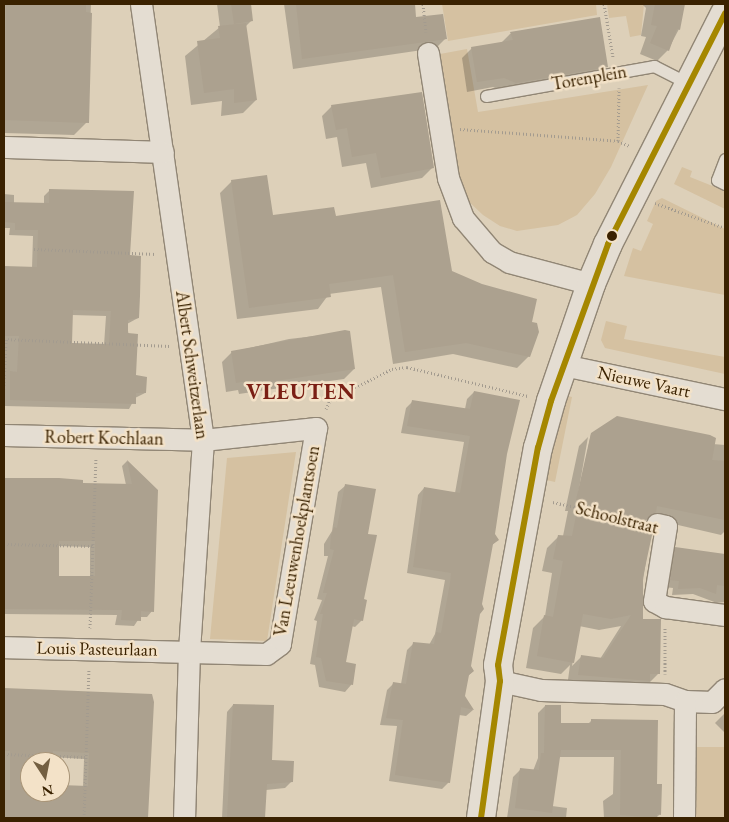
<!DOCTYPE html>
<html>
<head>
<meta charset="utf-8">
<style>
  body { margin:0 }
  #map { position:relative; width:729px; height:822px; overflow:hidden; background:#ddd0b9; font-family:"EB Garamond",serif }
  div>[style] { position:absolute }
  .green>* { inset:0; background:#d5c1a1; transform-origin:0 0 }
  .shadow>* { inset:0; background:#0003 }
  .building>* { inset:0; background:#aca18f }
  .path>* { height:3px; margin-top:-1.5px; transform-origin:0; background:repeating-linear-gradient(90deg,#a39b8f 0 1px,transparent 0 3.5px) }
  .roads { filter:drop-shadow(1px 0 #918675) drop-shadow(-1px 0 #918675) drop-shadow(0 1px #918675) drop-shadow(0 -1px #918675) }
  .lane>* { height:11px; margin:-5.5px; padding:0 5.5px; transform-origin:5.5px; border-radius:5.5px; background:#e4ddd2 }
  .street>* { height:21px; margin:-10.5px; padding:0 10.5px; transform-origin:10.5px; border-radius:10.5px; background:#e4ddd2 }
  .secondary>* { height:28px; margin:-14px; padding:0 14px; transform-origin:14px; border-radius:14px; background:#e4ddd2 }
  .bus-1>* { height:6px; margin:-3px; padding:0 3px; transform-origin:3px; border-radius:3px; background:#a58700 }
  .dots>* { width:14px; height:14px; translate:-50% -50%; box-sizing:border-box; border:2px solid #f3e2c8; border-radius:50% }
  span { translate:-50% -50%; white-space:nowrap; text-align:center; line-height:1.15; -webkit-text-stroke:5px #f3e2c8; paint-order:stroke }
  .street-label { font-size:18px; color:#3a2201 }
  .district-label { font-size:22px; color:#7a1f14; font-weight:700; letter-spacing:1px }
  .frame { position:absolute; inset:0; border:5px solid #3a2201; pointer-events:none }
  .north { position:absolute; left:20px; top:752px; width:50px; height:50px; box-sizing:border-box; background:#f3e2c8; border:1px solid #a99578; border-radius:50%; rotate:169deg; font-size:14px; font-weight:700; line-height:20px; text-align:center; color:#3a2201 }
  .north::after { content:''; display:block; margin:auto; width:18px; height:22px; background:#735f41; clip-path:polygon(50% 0,100% 100%,50% 72%,0 100%) }
</style>
</head>
<body>
<div id="map">
  <div class="green">
    <div style="clip-path:polygon(442px 4px,596px 4px,597px 15px,448px 41px)"></div>
    <div style="clip-path:polygon(607px 4px,644px 4px,641px 35px,630px 37px,626px 16px,609px 18px)"></div>
    <div style="clip-path:polygon(467px 49px,478px 112px,648px 85px,611px 167px,595px 194px,577px 215px,558px 225px,517px 231px,500px 226px,483px 215px,466px 199px,457px 182px,440px 54px)"></div>
    <div style="clip-path:polygon(682px 167px,692px 171px,690px 177px,725px 191px,725px 209px,674px 184px)"></div>
    <div style="clip-path:polygon(662px 198px,725px 229px,725px 295px,624px 276px,633px 248px,641px 251px,653px 224px,647px 221px,656px 201px)"></div>
    <div style="clip-path:polygon(606px 321px,627px 326px,624px 339px,725px 357px,725px 374px,605px 348px,601px 340px)"></div>
    <div style="clip-path:polygon(563px 395px,572px 397px,555px 482px,542px 479px)"></div>
    <div style="clip-path:polygon(296px 452px,267px 641px,210px 639px,227px 458px)"></div>
    <div style="left:692px;top:747px;width:33px;height:71px"></div>
  </div>
  <div class="shadow">
    <div style="clip-path:polygon(4px 4px,91px 4px,87px 122px,74px 135px,4px 133px)"></div>
    <div style="clip-path:polygon(217px 4px,250px 4px,252px 20px,245px 27px,256px 100px,243px 113px,221px 116px,222px 101px,191px 105px,185px 56px,220px 27px)"></div>
    <div style="clip-path:polygon(284px 4px,413px 4px,415px 19px,446px 38px,436px 48px,293px 69px)"></div>
    <div style="clip-path:polygon(642px 4px,684px 4px,679px 29px,668px 50px,657px 61px,640px 54px,646px 37px,641px 36px,646px 8px)"></div>
    <div style="clip-path:polygon(593px 20px,606px 66px,596px 76px,506px 93px,493px 87px,467px 92px,462px 58px,472px 48px,500px 44px,510px 34px)"></div>
    <div style="clip-path:polygon(332px 106px,432px 168px,422px 178px,371px 188px,366px 163px,342px 167px,337px 137px,326px 139px,322px 116px)"></div>
    <div style="clip-path:polygon(232px 181px,272px 217px,335px 218px,451px 272px,530px 323px,529px 356px,517px 368px,453px 354px,393px 364px,381px 287px,329px 294px,318px 309px,237px 319px,220px 193px)"></div>
    <div style="clip-path:polygon(evenodd,50px 190px,129px 257px,138px 318px,127px 324px,135px 377px,145px 393px,135px 398px,129px 409px,5px 406px,4px 267px,32px 268px,33px 236px,9px 235px,10px 228px,4px 228px,4px 194px,14px 195px,14px 203px,44px 204px,44px 196px,50px 190px,72px 315px,106px 316px,104px 345px,71px 344px,72px 315px)"></div>
    <div style="clip-path:polygon(349px 332px,354px 369px,344px 379px,239px 394px,238px 390px,226px 392px,222px 362px,232px 352px,289px 339px)"></div>
    <div style="clip-path:polygon(474px 392px,506px 454px,493px 535px,498px 540px,491px 546px,469px 666px,473px 671px,468px 676px,464px 696px,473px 710px,466px 716px,459px 715px,449px 782px,442px 789px,389px 781px,397px 726px,380px 725px,387px 690px,394px 683px,401px 684px,407px 650px,414px 643px,429px 645px,435px 634px,445px 580px,407px 573px,418px 495px,424px 488px,455px 493px,464px 442px,401px 433px,406px 408px,413px 401px,465px 409px,467px 399px)"></div>
    <div style="clip-path:polygon(evenodd,591px 434px,725px 445px,725px 531px,721px 535px,648px 518px,644px 522px,650px 535px,640px 600px,642px 620px,658px 674px,647px 685px,567px 687px,570px 665px,561px 674px,526px 668px,533px 628px,545px 616px,552px 573px,542px 571px,547px 548px,559px 536px,563px 536px,568px 511px,565px 511px,579px 446px,588px 437px,576px 506px,591px 434px,579px 626px,599px 630px,621px 626px,600px 659px,582px 656px,572px 666px,579px 626px)"></div>
    <div style="clip-path:polygon(evenodd,127px 461px,157px 490px,152px 611px,147px 617px,140px 617px,134px 626px,115px 625px,117px 615px,4px 614px,4px 479px,59px 479px,81px 484px,126px 485px,122px 466px,127px 461px,58px 546px,90px 547px,90px 578px,57px 577px,58px 546px)"></div>
    <div style="clip-path:polygon(345px 486px,367px 535px,362px 620px,355px 627px,351px 626px,345px 663px,355px 665px,351px 685px,345px 692px,319px 687px,315px 665px,310px 664px,317px 621px,314px 620px,322px 600px,317px 599px,328px 556px,324px 556px,324px 544px,332px 531px,338px 492px)"></div>
    <div style="clip-path:polygon(676px 548px,725px 555px,725px 602px,717px 603px,693px 594px,672px 595px,673px 588px,664px 587px,669px 555px)"></div>
    <div style="clip-path:polygon(evenodd,4px 689px,151px 696px,146px 818px,4px 818px,4px 689px,52px 757px,84px 759px,83px 787px,60px 786px,60px 792px,30px 792px,30px 762px,51px 762px,52px 757px)"></div>
    <div style="clip-path:polygon(233px 705px,271px 762px,292px 781px,285px 788px,266px 790px,264px 818px,222px 818px,227px 712px)"></div>
    <div style="clip-path:polygon(545px 706px,560px 724px,588px 724px,592px 720px,656px 785px,660px 814px,656px 818px,604px 818px,603px 801px,613px 794px,614px 757px,559px 757px,552px 806px,567px 808px,566px 818px,507px 818px,513px 777px,520px 770px,533px 771px,538px 758px,538px 713px)"></div>
    <div style="clip-path:polygon(725px 713px,725px 733px,715px 723px)"></div>
  </div>
  <div class="building">
    <div style="clip-path:polygon(86px 4px,86px 12px,92px 13px,89px 123px,4px 120px,6px 5px)"></div>
    <div style="clip-path:polygon(231px 4px,251px 4px,253px 21px,234px 24px)"></div>
    <div style="clip-path:polygon(296px 4px,415px 4px,416px 17px,443px 14px,447px 39px,302px 59px)"></div>
    <div style="clip-path:polygon(655px 4px,685px 4px,680px 30px,677px 29px,669px 51px,650px 43px,657px 26px,651px 25px)"></div>
    <div style="clip-path:polygon(600px 17px,608px 67px,516px 83px,504px 78px,477px 82px,471px 47px,513px 40px,510px 32px)"></div>
    <div style="clip-path:polygon(246px 23px,257px 100px,234px 103px,234px 89px,204px 93px,197px 41px,220px 38px,218px 26px)"></div>
    <div style="clip-path:polygon(422px 92px,434px 168px,381px 178px,376px 153px,352px 157px,347px 128px,336px 130px,331px 105px)"></div>
    <div style="clip-path:polygon(267px 175px,273px 215px,334px 207px,336px 216px,440px 200px,452px 271px,482px 284px,537px 299px,532px 322px,537px 323px,539px 332px,530px 357px,466px 343px,405px 352px,393px 275px,329px 284px,331px 297px,249px 308px,231px 180px)"></div>
    <div style="clip-path:polygon(evenodd,49px 189px,134px 191px,130px 255px,141px 256px,140px 296px,139px 318px,128px 320px,128px 333px,138px 334px,136px 375px,147px 377px,146px 393px,136px 393px,136px 404px,10px 400px,10px 371px,17px 372px,19px 336px,4px 336px,4px 266px,37px 267px,38px 230px,15px 230px,15px 223px,4px 222px,4px 202px,49px 203px,49px 189px,73px 310px,111px 311px,109px 344px,72px 343px,73px 310px)"></div>
    <div style="clip-path:polygon(345px 330px,350px 331px,355px 369px,249px 385px,248px 381px,236px 383px,231px 351px)"></div>
    <div style="clip-path:polygon(474px 391px,520px 400px,507px 454px,495px 534px,499px 540px,493px 544px,482px 604px,484px 609px,480px 614px,471px 666px,474px 671px,469px 675px,465px 696px,474px 710px,461px 707px,450px 783px,395px 775px,403px 720px,386px 718px,393px 682px,406px 684px,413px 642px,434px 644px,436px 632px,441px 633px,450px 583px,451px 573px,413px 567px,424px 487px,460px 493px,470px 436px,407px 426px,412px 400px,470px 409px)"></div>
    <div style="clip-path:polygon(617px 416px,710px 435px,716px 438px,712px 460px,725px 461px,725px 520px,657px 506px,656px 512px,645px 521px,645px 528px,652px 535px,643px 577px,643px 619px,661px 619px,660px 674px,650px 674px,650px 681px,578px 675px,581px 655px,603px 658px,631px 615px,611px 619px,583px 614px,574px 663px,537px 656px,544px 615px,553px 617px,563px 561px,553px 559px,558px 535px,572px 536px,579px 500px,576px 500px,591px 433px)"></div>
    <div style="clip-path:polygon(evenodd,127px 460px,158px 490px,154px 612px,141px 611px,141px 621px,121px 620px,122px 610px,4px 609px,4px 478px,59px 478px,83px 480px,83px 483px,132px 484px,127px 460px,59px 541px,95px 541px,95px 576px,59px 576px,59px 541px)"></div>
    <div style="clip-path:polygon(345px 484px,376px 489px,368px 534px,377px 535px,364px 599px,367px 600px,363px 621px,354px 619px,346px 662px,356px 664px,353px 685px,326px 681px,321px 658px,316px 657px,323px 614px,320px 614px,327px 593px,323px 593px,334px 550px,330px 549px,331px 536px,334px 527px,337px 528px)"></div>
    <div style="clip-path:polygon(675px 547px,725px 554px,725px 586px,717px 585px,716px 594px,700px 588px,678px 589px,679px 581px,670px 580px)"></div>
    <div style="clip-path:polygon(evenodd,4px 688px,152px 694px,154px 702px,148px 818px,4px 818px,4px 790px,10px 790px,10px 751px,4px 751px,4px 688px,53px 751px,89px 753px,88px 786px,60px 785px,60px 792px,30px 792px,30px 762px,53px 762px,53px 751px)"></div>
    <div style="clip-path:polygon(233px 704px,274px 705px,272px 760px,294px 761px,293px 782px,267px 784px,265px 818px,227px 818px)"></div>
    <div style="clip-path:polygon(545px 705px,561px 705px,561px 723px,591px 723px,591px 719px,658px 720px,657px 784px,662px 784px,661px 815px,657px 814px,657px 818px,620px 815px,621px 750px,561px 750px,552px 813px,515px 808px,520px 768px,539px 770px,541px 753px,544px 753px)"></div>
  </div>
  <div class="path">
    <div style="left:423px;top:4px;width:28px;rotate:84deg"></div>
    <div style="left:604px;top:4px;width:54px;rotate:80.4deg"></div>
    <div style="left:460px;top:129px;width:158px;rotate:4.3deg"></div>
    <div style="left:618px;top:141px;width:13px;rotate:23deg"></div>
    <div style="left:618px;top:141px;width:53px;rotate:-88.9deg"></div>
    <div style="left:655px;top:203px;width:74px;rotate:19.7deg"></div>
    <div style="left:34px;top:249px;width:122px;rotate:2.3deg"></div>
    <div style="left:4px;top:339px;width:166px;rotate:2.4deg"></div>
    <div style="left:4px;top:389px;width:50px;rotate:-87.7deg"></div>
    <div style="left:326px;top:409px;width:10px;rotate:-66deg"></div>
    <div style="left:330px;top:400px;width:69px;rotate:-26.6deg"></div>
    <div style="left:392px;top:369px;width:15px;rotate:-8deg"></div>
    <div style="left:407px;top:367px;width:124px;rotate:13.5deg"></div>
    <div style="left:553px;top:502px;width:86px;rotate:12.7deg"></div>
    <div style="left:4px;top:544px;width:89px;rotate:1.3deg"></div>
    <div style="left:90px;top:628px;width:169px;rotate:-88deg"></div>
    <div style="left:665px;top:628px;width:46px;rotate:90deg"></div>
    <div style="left:4px;top:754px;width:82px;rotate:2.1deg"></div>
    <div style="left:84px;top:818px;width:149px;rotate:-88.1deg"></div>
  </div>
  <div class="roads">
    <div class="lane">
      <div style="left:486px;top:96px;width:171px;rotate:-10.1deg"></div>
      <div style="left:654px;top:66px;width:38px;rotate:27deg"></div>
      <div style="left:725px;top:159px;width:22px;rotate:111deg"></div>
      <div style="left:717px;top:180px;width:9px;rotate:27deg"></div>
    </div>
    <div class="street">
      <div style="left:141px;top:4px;width:440px;rotate:81.9deg"></div>
      <div style="left:203px;top:440px;width:211px;rotate:93.8deg"></div>
      <div style="left:189px;top:651px;width:167px;rotate:91.7deg"></div>
      <div style="left:428px;top:53px;width:127px;rotate:80.9deg"></div>
      <div style="left:448px;top:178px;width:43px;rotate:69.4deg"></div>
      <div style="left:463px;top:218px;width:45px;rotate:49.5deg"></div>
      <div style="left:492px;top:252px;width:20px;rotate:30deg"></div>
      <div style="left:509px;top:262px;width:85px;rotate:15deg"></div>
      <div style="left:4px;top:147px;width:159px;rotate:1.8deg"></div>
      <div style="left:563px;top:365px;width:166px;rotate:11.9deg"></div>
      <div style="left:4px;top:435px;width:199px;rotate:1.4deg"></div>
      <div style="left:203px;top:440px;width:114px;rotate:-6.1deg"></div>
      <div style="left:316px;top:428px;width:219px;rotate:99.5deg"></div>
      <div style="left:280px;top:644px;width:17px;rotate:144deg"></div>
      <div style="left:266px;top:654px;width:262px;rotate:-178.5deg"></div>
      <div style="left:657px;top:524px;width:9px;rotate:13deg"></div>
      <div style="left:666px;top:526px;width:76px;rotate:99.1deg"></div>
      <div style="left:654px;top:601px;width:13px;rotate:29deg"></div>
      <div style="left:665px;top:607px;width:61px;rotate:7.6deg"></div>
      <div style="left:500px;top:681px;width:42px;rotate:12.4deg"></div>
      <div style="left:541px;top:690px;width:124px;rotate:1.8deg"></div>
      <div style="left:665px;top:694px;width:21px;rotate:19deg"></div>
      <div style="left:685px;top:701px;width:27px;rotate:2deg"></div>
      <div style="left:712px;top:702px;width:18px;rotate:-45deg"></div>
      <div style="left:684px;top:818px;width:117px;rotate:-89.5deg"></div>
    </div>
    <div class="secondary">
      <div style="left:481px;top:818px;width:138px;rotate:-82.1deg"></div>
      <div style="left:500px;top:681px;width:16px;rotate:-97deg"></div>
      <div style="left:498px;top:665px;width:221px;rotate:-79.6deg"></div>
      <div style="left:538px;top:448px;width:49px;rotate:-74.5deg"></div>
      <div style="left:551px;top:401px;width:124px;rotate:-71.1deg"></div>
      <div style="left:591px;top:284px;width:43px;rotate:-67deg"></div>
      <div style="left:608px;top:244px;width:259px;rotate:-63.1deg"></div>
    </div>
  </div>
  <div class="bus-1">
    <div style="left:481px;top:818px;width:138px;rotate:-82.1deg"></div>
    <div style="left:500px;top:681px;width:16px;rotate:-97deg"></div>
    <div style="left:498px;top:665px;width:221px;rotate:-79.6deg"></div>
    <div style="left:538px;top:448px;width:49px;rotate:-74.5deg"></div>
    <div style="left:551px;top:401px;width:167px;rotate:-70deg"></div>
    <div style="left:608px;top:244px;width:259px;rotate:-63.1deg"></div>
  </div>
  <div class="dots">
    <div style="left:612px;top:236px;background:#3a2201"></div>
  </div>
  <div class="street-label">
    <span style="left:589px;top:78px;rotate:-10deg">Torenplein</span>
    <span style="left:192px;top:365px;rotate:82deg">Albert Schweitzerlaan</span>
    <span style="left:644px;top:382px;rotate:12deg">Nieuwe Vaart</span>
    <span style="left:104px;top:438px;rotate:1deg">Robert Kochlaan</span>
    <span style="left:617px;top:518px;rotate:14deg">Schoolstraat</span>
    <span style="left:297px;top:541px;rotate:-80deg">Van Leeuwenhoekplantsoen</span>
    <span style="left:97px;top:649px;rotate:1deg">Louis Pasteurlaan</span>
  </div>
  <div class="district-label">
    <span style="left:301px;top:392px">VLEUTEN</span>
  </div>
  <div class="frame"></div>
  <div class="north">N</div>
</div>
</body>
</html>
